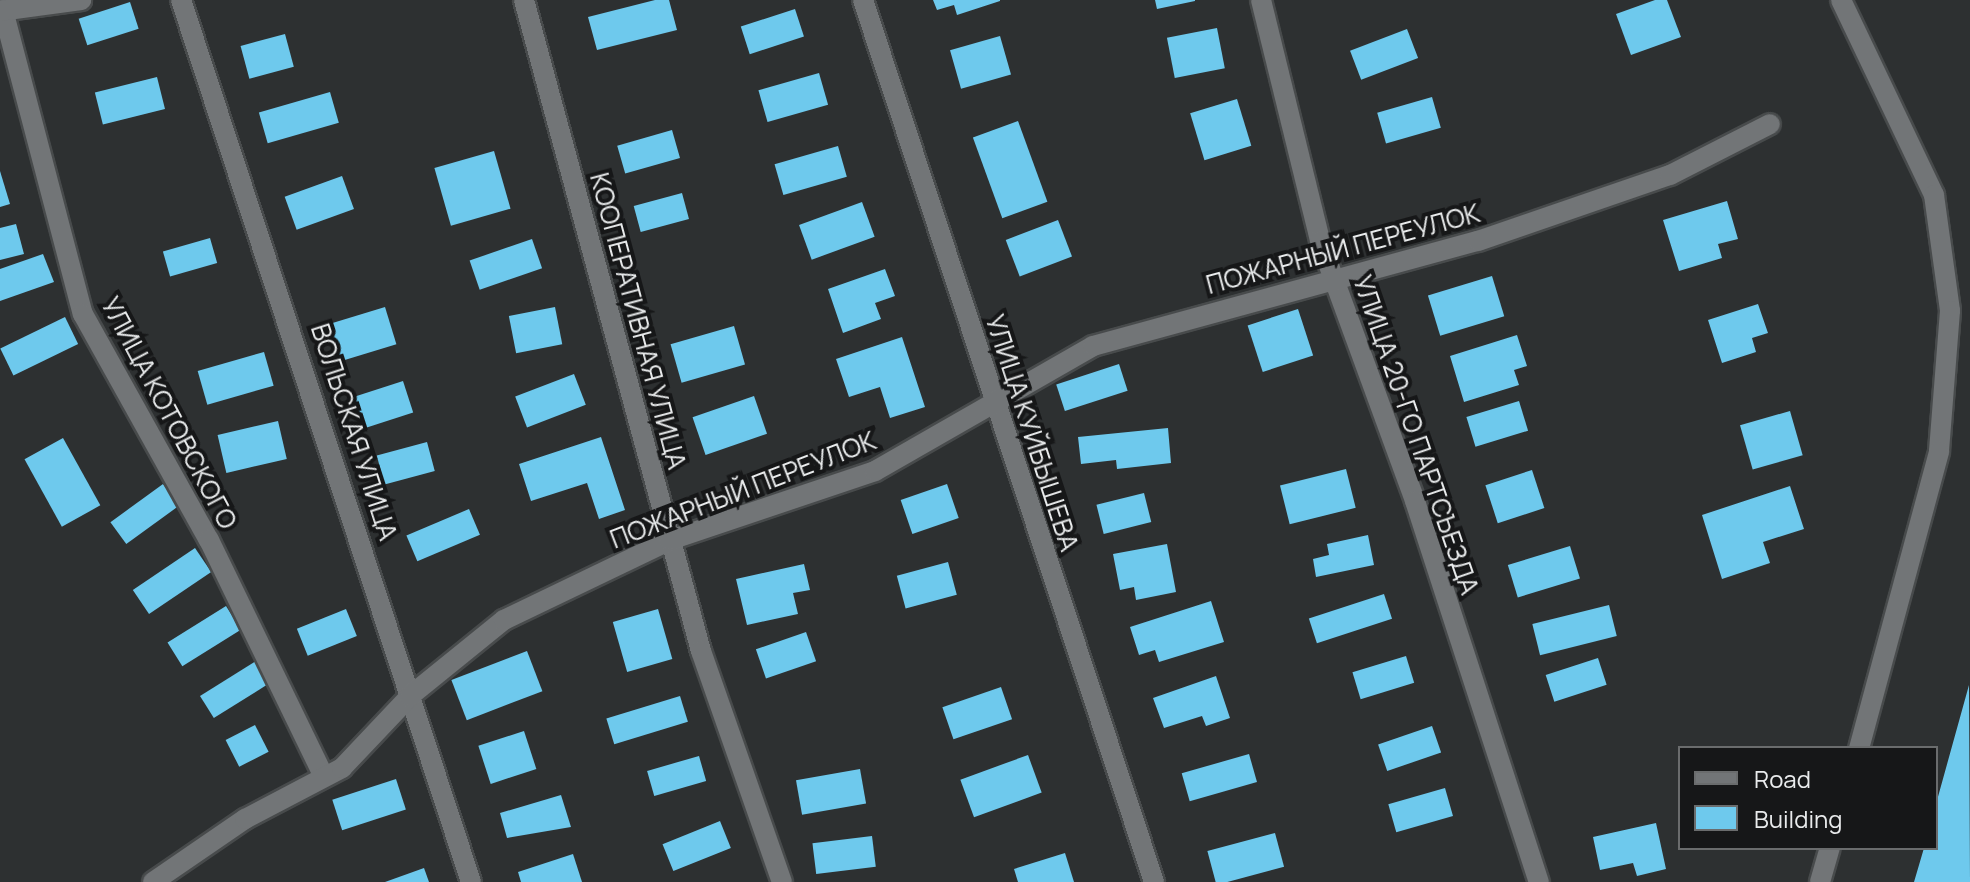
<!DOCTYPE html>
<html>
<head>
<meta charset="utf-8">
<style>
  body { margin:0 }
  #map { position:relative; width:1970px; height:882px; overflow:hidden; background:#2d3031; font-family:Manrope,sans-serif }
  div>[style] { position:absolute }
  .building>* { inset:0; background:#6ec9ed; transform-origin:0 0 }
  .roads { filter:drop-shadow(2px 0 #484b4c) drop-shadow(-2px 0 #484b4c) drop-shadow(0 2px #484b4c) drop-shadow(0 -2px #484b4c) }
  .minor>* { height:20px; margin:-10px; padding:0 10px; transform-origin:10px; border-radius:10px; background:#727577 }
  span { translate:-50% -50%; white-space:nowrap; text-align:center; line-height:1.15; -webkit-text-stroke:8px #161718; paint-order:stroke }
  .street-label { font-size:26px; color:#e9ebec }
  .legend { position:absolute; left:1678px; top:746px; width:260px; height:104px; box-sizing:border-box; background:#161718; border:2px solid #6a6c6d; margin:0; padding:10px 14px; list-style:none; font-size:24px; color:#e9ebec }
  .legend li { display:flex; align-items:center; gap:16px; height:40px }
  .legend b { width:40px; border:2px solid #6a6c6d }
</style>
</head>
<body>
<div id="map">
  <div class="building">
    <div style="clip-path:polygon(655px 0,669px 0,677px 30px,597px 50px,588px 17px)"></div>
    <div style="clip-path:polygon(933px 0,1000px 0,1000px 1px,957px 15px,954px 5px,937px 10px)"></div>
    <div style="clip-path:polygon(1155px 0,1195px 0,1195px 1px,1157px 9px)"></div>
    <div style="clip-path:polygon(1655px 0,1667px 0,1681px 37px,1631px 55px,1616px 14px)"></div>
    <div style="left:130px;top:2px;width:28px;height:54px;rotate:72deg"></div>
    <div style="left:795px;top:9px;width:29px;height:57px;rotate:72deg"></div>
    <div style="left:1217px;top:28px;width:41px;height:51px;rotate:79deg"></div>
    <div style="left:1407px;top:29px;width:31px;height:61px;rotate:69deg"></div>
    <div style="left:285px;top:34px;width:34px;height:46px;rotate:75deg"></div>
    <div style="left:1000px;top:36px;width:40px;height:52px;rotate:74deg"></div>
    <div style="left:819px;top:73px;width:33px;height:63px;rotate:74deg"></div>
    <div style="left:157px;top:77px;width:33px;height:64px;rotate:76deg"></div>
    <div style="left:330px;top:92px;width:32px;height:74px;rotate:74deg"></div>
    <div style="left:1432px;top:97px;width:32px;height:57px;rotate:74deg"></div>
    <div style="left:1237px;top:99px;width:49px;height:49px;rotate:73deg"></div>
    <div style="left:1018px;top:121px;width:86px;height:48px;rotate:70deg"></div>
    <div style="left:672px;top:130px;width:29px;height:57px;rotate:74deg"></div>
    <div style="left:838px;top:146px;width:32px;height:66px;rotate:74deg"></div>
    <div style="left:494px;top:151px;width:60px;height:62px;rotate:74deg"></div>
    <div style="clip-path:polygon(0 171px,10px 204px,0 207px)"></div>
    <div style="left:342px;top:176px;width:35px;height:61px;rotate:70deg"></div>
    <div style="left:682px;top:193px;width:27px;height:50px;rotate:75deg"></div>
    <div style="clip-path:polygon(1727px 201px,1738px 239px,1718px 244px,1722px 258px,1679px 271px,1663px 220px)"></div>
    <div style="left:862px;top:202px;width:37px;height:67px;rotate:70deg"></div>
    <div style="left:1058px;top:220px;width:39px;height:56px;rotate:69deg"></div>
    <div style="clip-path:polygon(16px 224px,24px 254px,0 260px,0 228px)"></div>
    <div style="left:210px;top:238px;width:26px;height:49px;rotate:74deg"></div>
    <div style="left:532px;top:239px;width:31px;height:66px;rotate:71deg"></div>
    <div style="clip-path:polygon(43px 254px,54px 282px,0 301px,0 269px)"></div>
    <div style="clip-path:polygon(885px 269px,895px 296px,875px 303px,881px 319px,843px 333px,828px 289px)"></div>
    <div style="left:1492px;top:276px;width:42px;height:67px;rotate:73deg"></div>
    <div style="clip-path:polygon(1758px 304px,1768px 333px,1752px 338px,1756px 352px,1722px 363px,1708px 320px)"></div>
    <div style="left:385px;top:307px;width:39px;height:60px;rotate:73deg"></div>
    <div style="left:555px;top:307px;width:38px;height:47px;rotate:79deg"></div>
    <div style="left:1298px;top:309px;width:49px;height:53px;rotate:72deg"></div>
    <div style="left:65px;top:317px;width:30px;height:72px;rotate:64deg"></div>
    <div style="left:734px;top:326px;width:40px;height:66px;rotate:74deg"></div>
    <div style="clip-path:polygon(1517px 335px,1527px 366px,1514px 370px,1519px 385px,1464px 402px,1450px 356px)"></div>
    <div style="clip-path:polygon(902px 337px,925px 407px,890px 418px,880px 387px,849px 397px,836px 359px)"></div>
    <div style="left:264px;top:352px;width:35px;height:69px;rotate:74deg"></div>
    <div style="left:1119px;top:364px;width:28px;height:66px;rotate:72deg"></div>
    <div style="left:574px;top:374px;width:33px;height:63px;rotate:69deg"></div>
    <div style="left:403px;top:381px;width:33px;height:52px;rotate:72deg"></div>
    <div style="left:754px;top:396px;width:40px;height:65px;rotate:71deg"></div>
    <div style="left:1519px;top:401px;width:31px;height:55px;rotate:73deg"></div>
    <div style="left:1790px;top:411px;width:46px;height:52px;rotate:74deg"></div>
    <div style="left:278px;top:421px;width:39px;height:62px;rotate:77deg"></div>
    <div style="clip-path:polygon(1168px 428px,1171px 463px,1117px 469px,1116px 460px,1081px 464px,1078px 437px)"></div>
    <div style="clip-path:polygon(601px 437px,625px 510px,599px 519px,587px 483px,531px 501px,519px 464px)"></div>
    <div style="left:63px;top:438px;width:77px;height:44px;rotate:61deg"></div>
    <div style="left:427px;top:442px;width:30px;height:52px;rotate:75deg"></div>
    <div style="left:1346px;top:469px;width:40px;height:68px;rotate:76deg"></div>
    <div style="left:1532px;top:470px;width:40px;height:49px;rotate:72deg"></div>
    <div style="left:163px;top:484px;width:27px;height:65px;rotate:54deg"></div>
    <div style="left:947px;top:484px;width:36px;height:49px;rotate:71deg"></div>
    <div style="clip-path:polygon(1790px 486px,1804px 529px,1763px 542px,1770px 563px,1722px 579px,1702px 515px)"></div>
    <div style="left:1144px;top:493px;width:30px;height:49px;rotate:76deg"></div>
    <div style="left:469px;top:509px;width:28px;height:68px;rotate:67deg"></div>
    <div style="clip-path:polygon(1368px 535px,1374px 565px,1316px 577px,1313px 559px,1329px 555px,1327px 544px)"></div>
    <div style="clip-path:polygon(1167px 544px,1176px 592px,1136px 600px,1134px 587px,1120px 590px,1113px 554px)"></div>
    <div style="left:1570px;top:546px;width:34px;height:65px;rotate:73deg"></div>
    <div style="left:195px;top:548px;width:29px;height:75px;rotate:56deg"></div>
    <div style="left:948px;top:562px;width:34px;height:53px;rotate:75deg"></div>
    <div style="clip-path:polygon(804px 564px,810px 590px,793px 593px,798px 614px,747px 625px,736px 579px)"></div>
    <div style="left:1384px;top:594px;width:26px;height:79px;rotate:72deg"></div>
    <div style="clip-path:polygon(1211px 601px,1224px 642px,1159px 662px,1155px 650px,1139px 655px,1130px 627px)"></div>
    <div style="left:1609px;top:605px;width:32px;height:79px;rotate:76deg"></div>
    <div style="left:226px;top:606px;width:28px;height:69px;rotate:58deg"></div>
    <div style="left:346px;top:609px;width:29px;height:53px;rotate:68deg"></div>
    <div style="left:658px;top:609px;width:52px;height:47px;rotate:74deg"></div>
    <div style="left:806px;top:632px;width:31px;height:53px;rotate:71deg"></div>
    <div style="left:527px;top:651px;width:43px;height:81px;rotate:69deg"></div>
    <div style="left:1406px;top:656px;width:28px;height:56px;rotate:73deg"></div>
    <div style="left:1598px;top:658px;width:28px;height:55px;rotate:72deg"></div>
    <div style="left:256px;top:661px;width:26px;height:66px;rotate:58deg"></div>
    <div style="clip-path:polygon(1216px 676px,1230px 718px,1206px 726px,1202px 716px,1164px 728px,1153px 698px)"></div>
    <div style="clip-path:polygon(1969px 685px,1970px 882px,1914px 882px,1924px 848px,1936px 848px,1936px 804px)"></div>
    <div style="left:1001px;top:687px;width:34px;height:62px;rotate:71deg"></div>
    <div style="left:680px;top:696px;width:27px;height:77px;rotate:73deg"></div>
    <div style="left:255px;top:725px;width:30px;height:33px;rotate:63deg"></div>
    <div style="left:1432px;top:726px;width:28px;height:57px;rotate:71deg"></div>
    <div style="left:524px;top:731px;width:40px;height:48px;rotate:72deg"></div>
    <div style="left:1249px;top:754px;width:29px;height:70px;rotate:74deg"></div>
    <div style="left:1028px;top:755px;width:40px;height:72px;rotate:70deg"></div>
    <div style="left:699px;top:756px;width:26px;height:54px;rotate:74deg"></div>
    <div style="left:860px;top:769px;width:35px;height:65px;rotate:80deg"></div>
    <div style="left:396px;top:779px;width:32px;height:67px;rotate:72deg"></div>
    <div style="left:1445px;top:788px;width:29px;height:59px;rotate:74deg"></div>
    <div style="clip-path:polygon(561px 795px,571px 827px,507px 838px,500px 813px)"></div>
    <div style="left:720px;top:821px;width:29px;height:62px;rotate:68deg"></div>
    <div style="clip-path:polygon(1656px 823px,1666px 869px,1637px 876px,1633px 863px,1600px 870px,1593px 837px)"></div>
    <div style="left:1275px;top:833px;width:35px;height:70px;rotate:75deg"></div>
    <div style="left:872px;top:836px;width:31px;height:60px;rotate:83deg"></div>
    <div style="clip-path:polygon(1065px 853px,1074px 882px,1018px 882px,1014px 869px)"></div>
    <div style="clip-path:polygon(573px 854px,582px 882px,521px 882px,518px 872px)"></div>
    <div style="clip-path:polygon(424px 868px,429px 882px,385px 882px)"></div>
  </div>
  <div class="roads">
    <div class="minor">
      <div style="left:181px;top:0;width:928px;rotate:71.8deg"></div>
      <div style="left:524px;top:0;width:675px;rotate:74.79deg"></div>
      <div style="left:701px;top:651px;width:245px;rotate:70.7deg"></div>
      <div style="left:863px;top:0;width:929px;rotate:71.74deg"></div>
      <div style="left:1261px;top:0;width:248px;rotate:76.2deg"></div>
      <div style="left:1320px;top:241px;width:277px;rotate:69.9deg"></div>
      <div style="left:1415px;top:501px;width:401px;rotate:72deg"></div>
      <div style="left:1841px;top:0;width:216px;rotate:64.5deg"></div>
      <div style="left:1934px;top:195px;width:117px;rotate:82.1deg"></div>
      <div style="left:1950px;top:311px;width:141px;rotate:94.5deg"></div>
      <div style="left:1939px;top:452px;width:307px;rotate:105.1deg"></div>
      <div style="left:3px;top:10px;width:314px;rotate:75.3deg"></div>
      <div style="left:83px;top:314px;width:259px;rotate:60.9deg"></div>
      <div style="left:209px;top:540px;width:263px;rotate:64.1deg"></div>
      <div style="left:0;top:11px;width:82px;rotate:-7.7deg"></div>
      <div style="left:153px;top:882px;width:112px;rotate:-34.4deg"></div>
      <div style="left:245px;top:819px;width:110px;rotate:-27.7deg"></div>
      <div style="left:342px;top:768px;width:99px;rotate:-46.6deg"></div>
      <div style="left:410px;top:696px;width:121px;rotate:-39deg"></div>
      <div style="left:504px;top:620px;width:184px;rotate:-25.7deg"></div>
      <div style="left:670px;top:540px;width:216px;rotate:-18.6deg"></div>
      <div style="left:875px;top:471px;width:251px;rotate:-29.8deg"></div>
      <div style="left:1093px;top:346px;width:399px;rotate:-15.3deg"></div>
      <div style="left:1478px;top:241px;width:203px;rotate:-19deg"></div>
      <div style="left:1670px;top:175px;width:112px;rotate:-27deg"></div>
      <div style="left:1820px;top:882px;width:35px;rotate:-74deg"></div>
    </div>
  </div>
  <div class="street-label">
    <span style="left:1343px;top:249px;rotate:-15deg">ПОЖАРНЫЙ ПЕРЕУЛОК</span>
    <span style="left:638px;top:321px;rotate:75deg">КООПЕРАТИВНАЯ УЛИЦА</span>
    <span style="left:169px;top:413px;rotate:62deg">УЛИЦА КОТОВСКОГО</span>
    <span style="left:354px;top:432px;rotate:72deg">ВОЛЬСКАЯ УЛИЦА</span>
    <span style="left:1032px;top:433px;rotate:72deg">УЛИЦА КУЙБЫШЕВА</span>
    <span style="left:1416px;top:435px;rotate:71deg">УЛИЦА 20-ГО ПАРТСЪЕЗДА</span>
    <span style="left:743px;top:490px;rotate:-21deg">ПОЖАРНЫЙ ПЕРЕУЛОК</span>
  </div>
  <ul class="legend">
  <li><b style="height:10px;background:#727577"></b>Road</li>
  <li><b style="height:22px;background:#6ec9ed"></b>Building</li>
  </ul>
</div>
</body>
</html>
